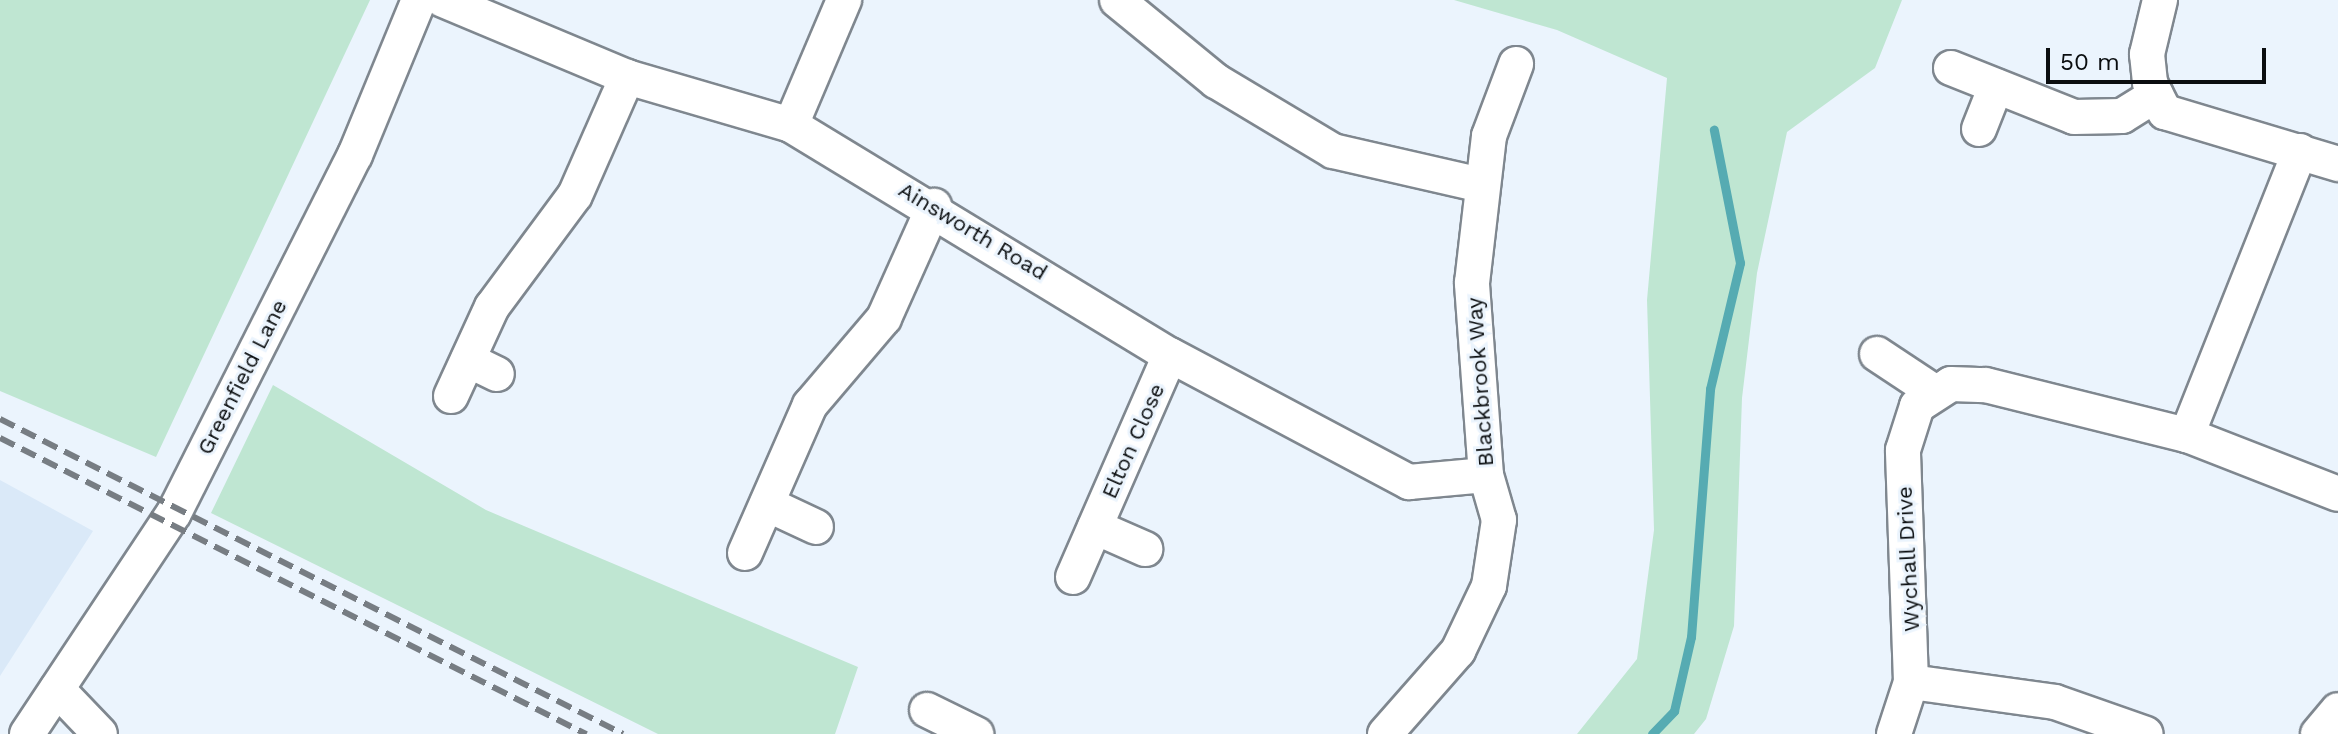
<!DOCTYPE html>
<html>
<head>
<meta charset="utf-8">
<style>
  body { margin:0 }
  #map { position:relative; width:2338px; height:734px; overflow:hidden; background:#ebf4fd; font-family:"Work Sans",sans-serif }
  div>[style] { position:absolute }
  .built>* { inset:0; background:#dae9f8 }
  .green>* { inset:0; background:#bfe6d2 }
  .stream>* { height:9px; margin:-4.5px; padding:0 4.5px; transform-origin:4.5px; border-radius:4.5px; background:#56abb2 }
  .roads { filter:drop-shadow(2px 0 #7f878f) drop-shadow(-2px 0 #7f878f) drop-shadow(0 2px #7f878f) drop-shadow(0 -2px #7f878f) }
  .street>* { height:34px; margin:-17px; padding:0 17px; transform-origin:17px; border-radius:17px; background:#fff }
  .rail>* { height:6px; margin-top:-3px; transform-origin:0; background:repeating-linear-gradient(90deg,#777d83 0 16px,transparent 0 24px) }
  span { translate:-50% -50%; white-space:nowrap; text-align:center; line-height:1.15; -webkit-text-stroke:6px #ebf4fd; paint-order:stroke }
  .street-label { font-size:22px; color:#0a0d0f }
  .scale { position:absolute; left:2046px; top:48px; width:220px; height:36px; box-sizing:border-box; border:4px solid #0a0d0f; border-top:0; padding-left:10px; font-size:24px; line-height:28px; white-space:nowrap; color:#0a0d0f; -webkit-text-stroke:6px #ebf4fd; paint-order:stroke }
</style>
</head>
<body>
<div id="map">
  <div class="built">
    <div style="clip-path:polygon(0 480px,93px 531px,0 676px)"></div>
  </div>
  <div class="green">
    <div style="clip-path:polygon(0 0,370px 0,156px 457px,0 391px)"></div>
    <div style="clip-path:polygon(1454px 0,1902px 0,1875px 68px,1787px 132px,1757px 273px,1742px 398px,1734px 626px,1706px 719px,1694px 734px,1577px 734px,1637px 659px,1654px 530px,1647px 300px,1667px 78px,1557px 30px)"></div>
    <div style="clip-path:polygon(273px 385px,486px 510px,858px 667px,835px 734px,658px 734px,211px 513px)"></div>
  </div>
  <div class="stream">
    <div style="left:1652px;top:734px;width:32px;rotate:-46deg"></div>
    <div style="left:1674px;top:711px;width:76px;rotate:-77.1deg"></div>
    <div style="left:1691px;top:637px;width:249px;rotate:-85.6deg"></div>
    <div style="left:1710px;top:389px;width:130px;rotate:-76.6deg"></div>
    <div style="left:1740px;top:263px;width:136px;rotate:-101.1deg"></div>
  </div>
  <div class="roads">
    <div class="street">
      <div style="left:443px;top:0;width:199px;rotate:22.7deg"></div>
      <div style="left:627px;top:77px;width:171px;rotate:16.3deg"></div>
      <div style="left:791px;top:125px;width:443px;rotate:31.3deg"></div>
      <div style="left:1170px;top:355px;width:271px;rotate:28deg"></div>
      <div style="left:1409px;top:482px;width:77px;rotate:-5.2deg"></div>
      <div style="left:1117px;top:0;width:128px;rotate:39.3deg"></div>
      <div style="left:1216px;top:81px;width:136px;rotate:30.9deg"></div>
      <div style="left:1333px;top:151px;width:152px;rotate:12.9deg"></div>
      <div style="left:2160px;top:0;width:56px;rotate:103.5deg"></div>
      <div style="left:2147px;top:54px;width:29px;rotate:84deg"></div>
      <div style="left:2150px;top:83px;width:33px;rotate:63deg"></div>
      <div style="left:2165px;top:112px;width:181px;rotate:16.7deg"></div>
      <div style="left:1951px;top:68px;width:132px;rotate:21.7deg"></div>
      <div style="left:2074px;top:117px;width:48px;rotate:-1.2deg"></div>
      <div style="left:2122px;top:116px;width:40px;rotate:-32deg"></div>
      <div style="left:791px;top:125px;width:136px;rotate:-67deg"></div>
      <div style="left:1979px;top:129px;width:46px;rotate:-68.4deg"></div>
      <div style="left:2300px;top:151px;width:306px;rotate:111.7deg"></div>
      <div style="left:2187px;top:435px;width:162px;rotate:21.3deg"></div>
      <div style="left:1877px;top:354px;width:67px;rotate:33.5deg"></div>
      <div style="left:468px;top:360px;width:32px;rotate:26deg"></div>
      <div style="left:451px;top:396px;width:98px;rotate:-65.3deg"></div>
      <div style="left:492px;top:307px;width:139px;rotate:-53.5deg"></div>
      <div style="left:575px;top:195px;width:129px;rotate:-66.2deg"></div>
      <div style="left:767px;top:504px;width:54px;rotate:25.1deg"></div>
      <div style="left:1095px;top:527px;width:55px;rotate:23.7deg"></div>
      <div style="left:745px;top:553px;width:162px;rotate:-66.3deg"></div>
      <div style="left:810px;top:405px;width:114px;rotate:-49.6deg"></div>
      <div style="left:884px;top:318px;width:123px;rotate:-65.9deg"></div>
      <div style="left:1073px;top:577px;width:242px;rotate:-66.4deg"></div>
      <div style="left:1911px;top:682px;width:145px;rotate:7.9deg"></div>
      <div style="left:2055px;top:702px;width:96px;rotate:19.4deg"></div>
      <div style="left:57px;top:689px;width:62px;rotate:46.3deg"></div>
      <div style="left:927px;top:710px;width:55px;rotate:26.1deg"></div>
      <div style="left:27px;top:734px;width:265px;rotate:-56.4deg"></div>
      <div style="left:174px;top:513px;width:401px;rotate:-63.2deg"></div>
      <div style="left:355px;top:155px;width:168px;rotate:-67.6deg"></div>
      <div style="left:1385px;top:734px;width:111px;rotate:-48.7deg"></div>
      <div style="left:1458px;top:651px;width:72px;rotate:-64.5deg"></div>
      <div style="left:1489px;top:586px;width:67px;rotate:-81.4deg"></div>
      <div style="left:1499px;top:520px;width:47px;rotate:-106.1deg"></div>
      <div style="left:1486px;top:475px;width:193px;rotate:-94.2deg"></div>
      <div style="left:1472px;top:283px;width:148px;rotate:-83.4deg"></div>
      <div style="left:1489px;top:136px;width:77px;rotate:-69.4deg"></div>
      <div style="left:1894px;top:734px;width:55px;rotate:-71.9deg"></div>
      <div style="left:1911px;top:682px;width:232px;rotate:-92deg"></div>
      <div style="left:1903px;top:450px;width:46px;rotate:-72.3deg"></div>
      <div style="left:1917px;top:406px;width:40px;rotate:-32.9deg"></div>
      <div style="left:1951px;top:384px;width:35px;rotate:2deg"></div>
      <div style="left:1986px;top:385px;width:207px;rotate:14deg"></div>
      <div style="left:2318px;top:734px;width:31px;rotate:-50deg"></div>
    </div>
  </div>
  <div class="rail">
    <div style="left:0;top:419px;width:698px;rotate:26.82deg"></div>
    <div style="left:0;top:438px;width:657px;rotate:26.8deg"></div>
  </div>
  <div class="street-label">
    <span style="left:973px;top:231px;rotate:31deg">Ainsworth Road</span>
    <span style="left:242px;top:377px;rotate:-63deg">Greenfield Lane</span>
    <span style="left:1480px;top:382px;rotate:-94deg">Blackbrook Way</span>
    <span style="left:1133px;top:441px;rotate:-66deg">Elton Close</span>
    <span style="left:1908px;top:559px;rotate:-93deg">Wychall Drive</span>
  </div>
  <div class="scale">50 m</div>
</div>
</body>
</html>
